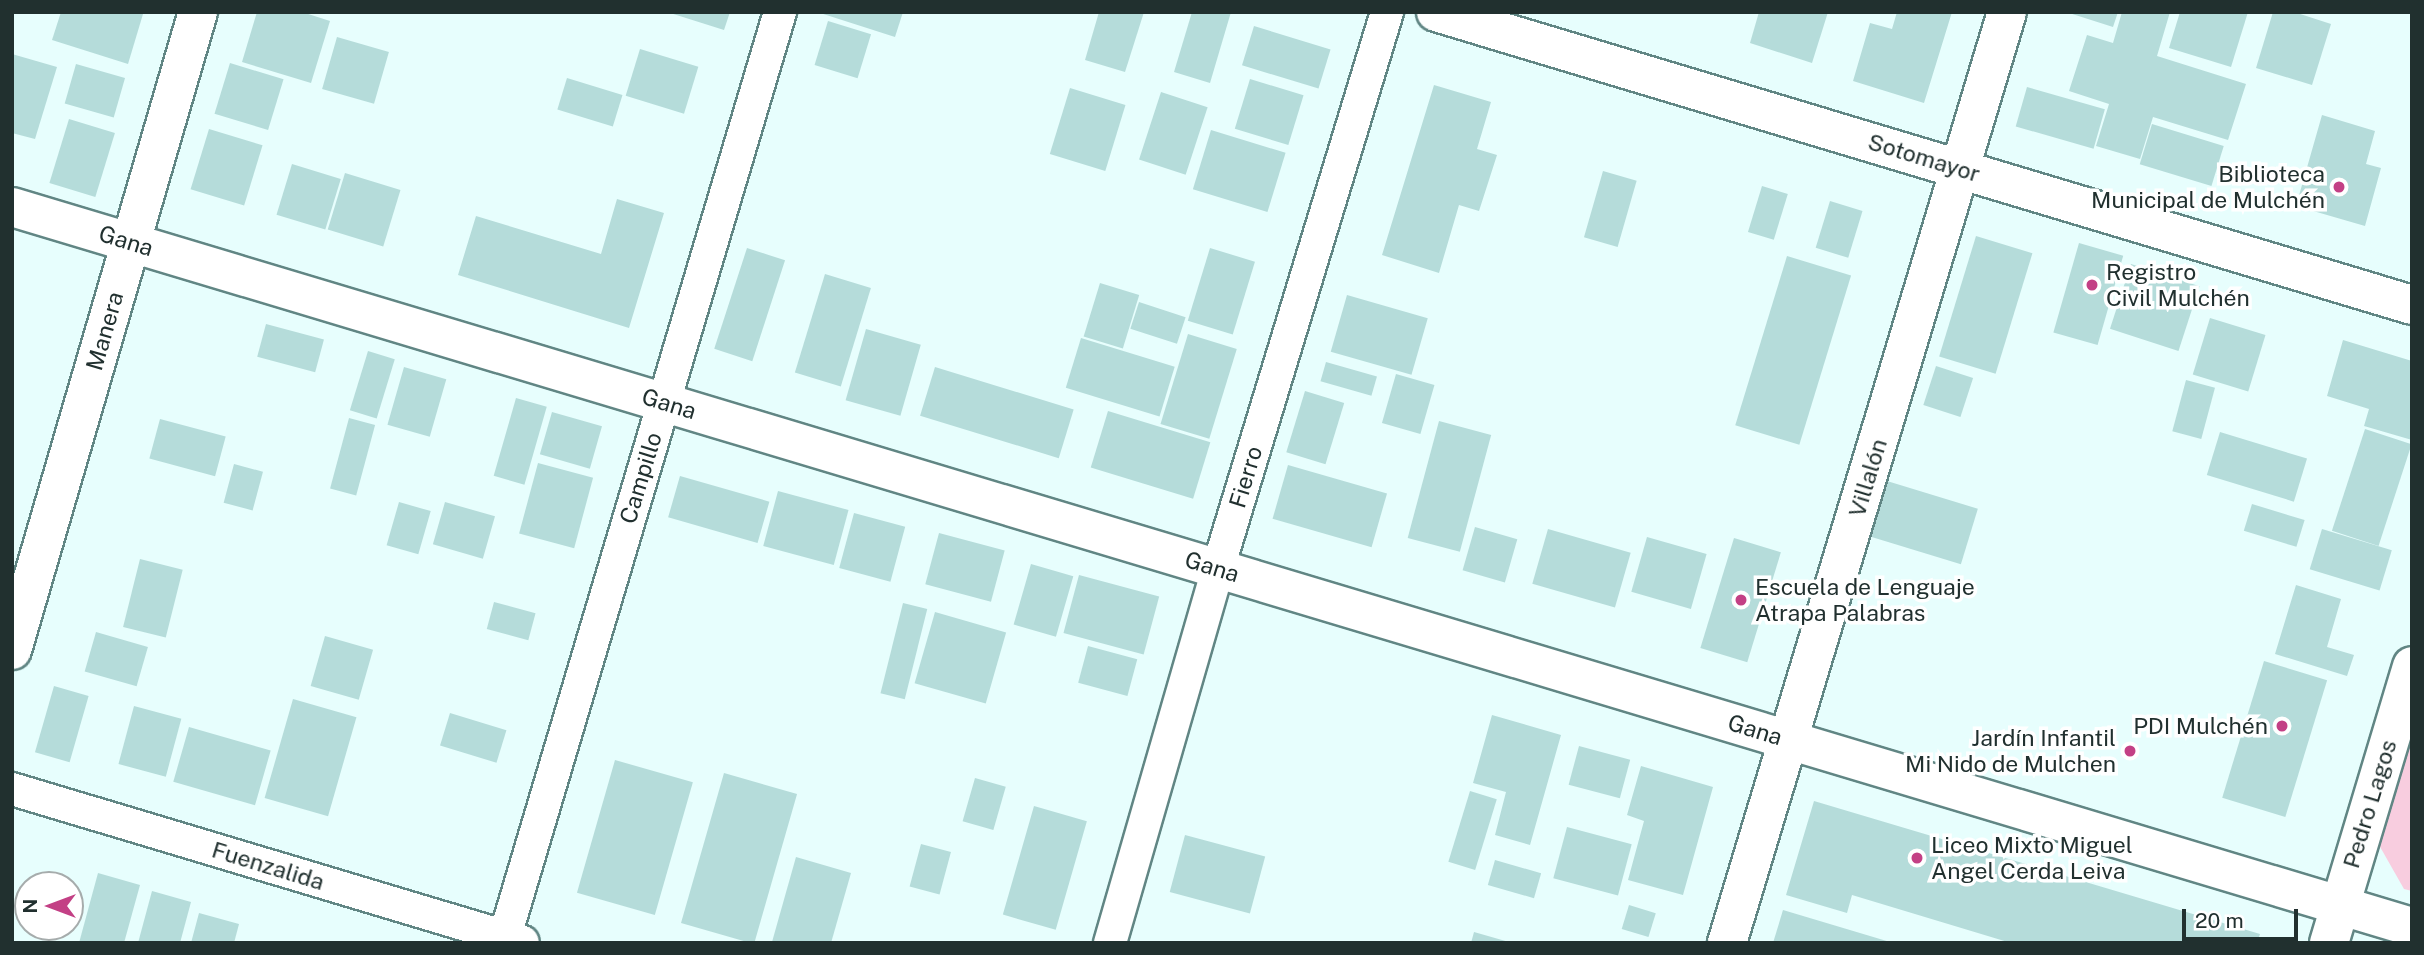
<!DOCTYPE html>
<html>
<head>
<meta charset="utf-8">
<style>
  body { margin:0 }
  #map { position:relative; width:2424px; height:955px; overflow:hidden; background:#e7fefd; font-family:"Public Sans",sans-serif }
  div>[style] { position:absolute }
  .green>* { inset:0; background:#f8cddf }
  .building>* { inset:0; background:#b5dcda; transform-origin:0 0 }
  .roads { filter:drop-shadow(2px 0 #618684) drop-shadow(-2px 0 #618684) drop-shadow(0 2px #618684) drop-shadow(0 -2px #618684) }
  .minor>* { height:32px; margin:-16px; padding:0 16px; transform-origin:16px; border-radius:16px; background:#fff }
  .tertiary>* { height:38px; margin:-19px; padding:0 19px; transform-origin:19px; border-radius:19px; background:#fff }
  .secondary>* { height:38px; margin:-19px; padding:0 19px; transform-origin:19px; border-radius:19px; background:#fff }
  .dots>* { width:19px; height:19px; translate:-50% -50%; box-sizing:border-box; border:4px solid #fff; border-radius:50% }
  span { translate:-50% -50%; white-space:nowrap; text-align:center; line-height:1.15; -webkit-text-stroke:7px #fff; paint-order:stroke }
  .street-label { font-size:23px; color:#21302f }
  .poi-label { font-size:23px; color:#21302f }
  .right { translate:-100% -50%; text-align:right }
  .left { translate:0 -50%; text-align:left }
  .frame { position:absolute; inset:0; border:14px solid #21302f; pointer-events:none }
  .north { position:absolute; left:14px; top:871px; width:70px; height:70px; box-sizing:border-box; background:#fff; border:2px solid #a6acac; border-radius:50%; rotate:270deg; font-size:19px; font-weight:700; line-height:28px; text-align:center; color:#21302f }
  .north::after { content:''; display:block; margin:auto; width:24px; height:32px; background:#c34085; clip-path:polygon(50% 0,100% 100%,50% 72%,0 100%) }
  .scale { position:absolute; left:2182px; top:909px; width:116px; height:32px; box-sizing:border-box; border:4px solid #21302f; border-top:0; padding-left:9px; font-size:21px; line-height:24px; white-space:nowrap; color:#21302f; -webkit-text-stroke:5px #fff; paint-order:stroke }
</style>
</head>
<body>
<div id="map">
  <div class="green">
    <div style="clip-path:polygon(2412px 736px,2412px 891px,2404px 889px,2379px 845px)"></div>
  </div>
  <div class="building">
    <div style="clip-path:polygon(61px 12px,143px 14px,128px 64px,52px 40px)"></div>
    <div style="clip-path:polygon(257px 12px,302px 12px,330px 21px,311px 83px,242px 62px)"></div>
    <div style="clip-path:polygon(667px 12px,730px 12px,724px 30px)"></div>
    <div style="clip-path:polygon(817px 12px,903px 12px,895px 37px)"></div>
    <div style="clip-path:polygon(1099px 12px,1144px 12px,1125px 72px,1085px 60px)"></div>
    <div style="clip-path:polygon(1192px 12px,1231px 12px,1210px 83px,1174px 72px)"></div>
    <div style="clip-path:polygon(1759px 12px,1828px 12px,1812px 63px,1750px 43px)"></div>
    <div style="clip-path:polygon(1897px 12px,1952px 12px,1924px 103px,1853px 81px,1870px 23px,1892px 29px)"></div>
    <div style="clip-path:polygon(2066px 12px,2118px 12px,2113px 27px)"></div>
    <div style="clip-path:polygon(2122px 12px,2170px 12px,2157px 56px,2246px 84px,2228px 140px,2153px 117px,2140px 159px,2096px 146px,2109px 104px,2069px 91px,2087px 35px,2113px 43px)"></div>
    <div style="clip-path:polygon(2180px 12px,2248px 12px,2231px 67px,2169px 48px)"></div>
    <div style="clip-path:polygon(2273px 12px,2294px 12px,2331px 24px,2312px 85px,2256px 68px)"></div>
    <div style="left:828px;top:21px;width:45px;height:46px;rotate:17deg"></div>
    <div style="left:1254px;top:26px;width:80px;height:41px;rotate:17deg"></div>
    <div style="left:337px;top:37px;width:54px;height:54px;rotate:16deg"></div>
    <div style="left:640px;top:49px;width:61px;height:49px;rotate:17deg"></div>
    <div style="clip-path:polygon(12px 54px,57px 67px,35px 139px,12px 133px)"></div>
    <div style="left:230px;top:63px;width:56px;height:53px;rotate:17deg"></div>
    <div style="left:76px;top:64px;width:51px;height:41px;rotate:16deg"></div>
    <div style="left:567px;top:78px;width:58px;height:33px;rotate:17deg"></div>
    <div style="left:1250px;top:79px;width:56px;height:52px;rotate:17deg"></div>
    <div style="clip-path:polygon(1434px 85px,1491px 102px,1477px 149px,1497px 155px,1479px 211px,1459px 205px,1439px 273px,1382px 255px)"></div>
    <div style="left:2027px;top:87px;width:81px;height:41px;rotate:16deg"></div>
    <div style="left:1070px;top:88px;width:58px;height:69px;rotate:17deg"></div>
    <div style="left:1161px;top:92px;width:49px;height:71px;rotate:18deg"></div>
    <div style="clip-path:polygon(2322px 115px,2375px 131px,2366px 164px,2381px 168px,2365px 226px,2296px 206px)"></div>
    <div style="left:69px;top:119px;width:48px;height:67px;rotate:17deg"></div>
    <div style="left:2152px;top:124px;width:75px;height:42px;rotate:17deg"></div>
    <div style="left:209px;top:129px;width:56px;height:63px;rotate:17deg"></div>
    <div style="left:1211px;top:130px;width:78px;height:62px;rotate:17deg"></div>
    <div style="left:292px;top:164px;width:51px;height:53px;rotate:17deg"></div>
    <div style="left:1603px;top:171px;width:35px;height:69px;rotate:16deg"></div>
    <div style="left:345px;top:173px;width:58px;height:59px;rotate:17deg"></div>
    <div style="left:1762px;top:186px;width:27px;height:48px;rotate:17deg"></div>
    <div style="clip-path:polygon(617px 199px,664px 213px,629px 328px,458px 275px,476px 216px,601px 254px)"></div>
    <div style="left:1830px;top:201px;width:34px;height:49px;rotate:17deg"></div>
    <div style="left:1976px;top:236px;width:59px;height:126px;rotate:17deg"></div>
    <div style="left:2079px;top:243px;width:46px;height:93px;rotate:16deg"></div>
    <div style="left:747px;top:248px;width:40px;height:106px;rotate:18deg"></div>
    <div style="left:1210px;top:248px;width:47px;height:76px;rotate:17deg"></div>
    <div style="left:1787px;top:256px;width:67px;height:177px;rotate:17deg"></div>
    <div style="left:2131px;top:264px;width:72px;height:68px;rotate:18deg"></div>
    <div style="left:825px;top:274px;width:48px;height:103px;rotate:17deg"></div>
    <div style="left:1100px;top:283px;width:41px;height:56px;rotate:17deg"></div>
    <div style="left:1347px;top:295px;width:84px;height:59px;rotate:16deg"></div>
    <div style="left:1139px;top:302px;width:49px;height:28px;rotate:18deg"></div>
    <div style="left:2210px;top:318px;width:58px;height:59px;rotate:17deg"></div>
    <div style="left:266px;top:324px;width:60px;height:34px;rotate:15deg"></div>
    <div style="left:866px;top:329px;width:57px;height:74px;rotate:16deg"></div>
    <div style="left:1188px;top:334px;width:51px;height:94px;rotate:17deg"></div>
    <div style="left:1081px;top:338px;width:98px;height:52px;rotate:17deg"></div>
    <div style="clip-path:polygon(2343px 340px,2412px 361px,2412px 440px,2364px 426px,2369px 409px,2327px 396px)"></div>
    <div style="left:368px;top:351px;width:28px;height:62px;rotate:17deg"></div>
    <div style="left:1326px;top:362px;width:53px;height:20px;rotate:16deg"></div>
    <div style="left:1936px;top:366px;width:39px;height:41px;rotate:18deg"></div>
    <div style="left:404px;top:367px;width:44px;height:60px;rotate:16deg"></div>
    <div style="left:935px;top:367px;width:145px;height:51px;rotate:17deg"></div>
    <div style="left:1396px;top:374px;width:40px;height:51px;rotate:16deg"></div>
    <div style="left:2186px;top:380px;width:30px;height:53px;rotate:15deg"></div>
    <div style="left:1305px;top:391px;width:41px;height:64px;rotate:17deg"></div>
    <div style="left:516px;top:398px;width:32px;height:81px;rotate:16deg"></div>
    <div style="left:1108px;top:411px;width:107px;height:59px;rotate:17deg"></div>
    <div style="left:552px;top:412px;width:52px;height:44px;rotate:16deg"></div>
    <div style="left:349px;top:418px;width:27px;height:73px;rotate:15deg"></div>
    <div style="left:160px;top:419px;width:68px;height:41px;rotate:15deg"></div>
    <div style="left:1439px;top:421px;width:54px;height:121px;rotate:15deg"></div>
    <div style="left:2365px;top:429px;width:49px;height:107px;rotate:18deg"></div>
    <div style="left:2220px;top:432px;width:91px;height:45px;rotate:17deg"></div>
    <div style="left:538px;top:463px;width:57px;height:73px;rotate:15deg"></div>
    <div style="left:234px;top:464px;width:30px;height:40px;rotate:15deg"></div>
    <div style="left:1288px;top:465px;width:103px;height:56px;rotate:16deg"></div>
    <div style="left:680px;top:476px;width:93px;height:43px;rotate:16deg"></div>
    <div style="left:1887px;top:481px;width:95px;height:58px;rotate:17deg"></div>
    <div style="left:778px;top:491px;width:73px;height:57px;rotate:15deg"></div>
    <div style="left:399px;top:502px;width:33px;height:45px;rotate:16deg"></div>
    <div style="left:445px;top:502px;width:52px;height:44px;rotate:16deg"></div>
    <div style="left:2252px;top:504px;width:55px;height:28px;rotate:17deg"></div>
    <div style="left:854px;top:513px;width:53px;height:57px;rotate:15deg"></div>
    <div style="left:1475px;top:527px;width:44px;height:45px;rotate:16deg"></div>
    <div style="left:1548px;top:529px;width:86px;height:57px;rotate:16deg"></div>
    <div style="left:2322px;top:529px;width:73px;height:42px;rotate:17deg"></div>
    <div style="left:939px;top:533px;width:68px;height:53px;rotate:15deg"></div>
    <div style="left:1647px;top:537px;width:62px;height:57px;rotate:16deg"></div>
    <div style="left:1734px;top:538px;width:49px;height:115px;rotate:17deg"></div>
    <div style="left:140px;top:559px;width:44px;height:70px;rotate:14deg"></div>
    <div style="left:1031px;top:564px;width:44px;height:63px;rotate:16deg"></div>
    <div style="left:1079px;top:575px;width:83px;height:60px;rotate:15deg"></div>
    <div style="clip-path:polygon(2296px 585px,2341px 599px,2327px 647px,2354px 655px,2347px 676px,2275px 654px)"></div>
    <div style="left:494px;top:602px;width:43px;height:28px;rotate:15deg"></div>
    <div style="left:903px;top:603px;width:25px;height:93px;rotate:14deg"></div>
    <div style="left:935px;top:612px;width:74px;height:74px;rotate:16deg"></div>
    <div style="left:96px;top:632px;width:54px;height:41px;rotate:16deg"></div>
    <div style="left:325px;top:636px;width:50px;height:52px;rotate:16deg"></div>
    <div style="left:1088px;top:646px;width:51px;height:38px;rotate:15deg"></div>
    <div style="left:2264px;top:661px;width:66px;height:143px;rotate:17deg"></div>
    <div style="left:54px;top:686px;width:36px;height:69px;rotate:16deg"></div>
    <div style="left:293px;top:699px;width:66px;height:103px;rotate:16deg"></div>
    <div style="left:134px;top:706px;width:49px;height:60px;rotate:15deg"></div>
    <div style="left:450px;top:713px;width:59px;height:34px;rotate:17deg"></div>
    <div style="clip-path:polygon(1492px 715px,1561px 735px,1530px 845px,1495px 835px,1506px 792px,1473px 783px)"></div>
    <div style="left:189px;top:727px;width:85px;height:57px;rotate:16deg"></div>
    <div style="left:1579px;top:746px;width:53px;height:40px;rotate:15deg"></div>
    <div style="left:615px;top:760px;width:81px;height:138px;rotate:16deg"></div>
    <div style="clip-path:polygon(1641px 766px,1713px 787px,1683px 895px,1628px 880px,1644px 821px,1627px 815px)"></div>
    <div style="left:724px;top:773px;width:76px;height:156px;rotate:16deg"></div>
    <div style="left:975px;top:778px;width:32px;height:45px;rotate:16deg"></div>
    <div style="left:1470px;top:791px;width:28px;height:74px;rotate:17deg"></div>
    <div style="clip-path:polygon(1814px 801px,2260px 934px,2257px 943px,2011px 943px,1852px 895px,1847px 913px,1786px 895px)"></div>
    <div style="left:1034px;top:806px;width:55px;height:113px;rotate:16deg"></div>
    <div style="left:1567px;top:827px;width:67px;height:53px;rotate:15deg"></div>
    <div style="left:1185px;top:835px;width:83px;height:59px;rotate:15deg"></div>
    <div style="left:921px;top:844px;width:31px;height:44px;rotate:15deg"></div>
    <div style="clip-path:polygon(796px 857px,851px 873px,831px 943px,772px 942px)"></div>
    <div style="left:1495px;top:860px;width:48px;height:26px;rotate:16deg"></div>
    <div style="clip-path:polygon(98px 873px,140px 885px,124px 943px,79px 943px)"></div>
    <div style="clip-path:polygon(152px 891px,191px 902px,180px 943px,138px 943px)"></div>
    <div style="left:1629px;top:905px;width:28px;height:25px;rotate:17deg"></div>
    <div style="clip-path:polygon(1783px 910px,1890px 942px,1890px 943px,1773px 943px)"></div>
    <div style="clip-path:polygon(199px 913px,239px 924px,234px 943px,191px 943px)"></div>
    <div style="clip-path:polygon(1474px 932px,1509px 942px,1509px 943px,1471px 943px)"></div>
  </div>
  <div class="roads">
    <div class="minor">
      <div style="left:12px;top:789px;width:533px;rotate:16.67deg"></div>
      <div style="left:503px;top:943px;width:971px;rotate:-73.43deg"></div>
      <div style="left:1110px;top:943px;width:390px;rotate:-73.9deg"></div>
      <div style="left:1218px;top:568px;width:581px;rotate:-73.09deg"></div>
    </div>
    <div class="tertiary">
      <div style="left:1436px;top:12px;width:1019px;rotate:16.71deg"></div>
      <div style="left:12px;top:207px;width:2506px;rotate:16.7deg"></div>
      <div style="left:1727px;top:943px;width:972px;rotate:-73.26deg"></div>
    </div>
    <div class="secondary">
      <div style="left:12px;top:650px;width:665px;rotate:-73.75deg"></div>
      <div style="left:2329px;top:943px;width:289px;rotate:-73.3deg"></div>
    </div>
  </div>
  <div class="dots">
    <div style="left:2339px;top:187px;background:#c34085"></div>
    <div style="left:2092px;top:285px;background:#c34085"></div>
    <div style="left:1741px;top:600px;background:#c34085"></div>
    <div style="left:2282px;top:726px;background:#c34085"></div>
    <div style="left:2130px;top:751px;background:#c34085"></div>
    <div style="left:1917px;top:858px;background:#c34085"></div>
  </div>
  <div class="street-label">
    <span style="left:1924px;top:158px;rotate:17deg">Sotomayor</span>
    <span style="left:126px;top:241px;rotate:17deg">Gana</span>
    <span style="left:105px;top:331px;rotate:-74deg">Manera</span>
    <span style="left:669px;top:404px;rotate:17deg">Gana</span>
    <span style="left:1246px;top:477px;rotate:-73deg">Fierro</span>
    <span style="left:641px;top:478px;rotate:-73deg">Campillo</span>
    <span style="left:1868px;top:478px;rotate:-73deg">Villalón</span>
    <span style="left:1212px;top:567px;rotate:17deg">Gana</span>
    <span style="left:1755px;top:730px;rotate:17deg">Gana</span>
    <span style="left:2370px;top:804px;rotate:-73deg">Pedro Lagos</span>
    <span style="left:268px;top:866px;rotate:17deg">Fuenzalida</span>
  </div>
  <div class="poi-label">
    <span class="right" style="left:2325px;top:187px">Biblioteca<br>Municipal de Mulchén</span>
    <span class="left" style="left:2106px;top:285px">Registro<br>Civil Mulchén</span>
    <span class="left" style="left:1755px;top:600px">Escuela de Lenguaje<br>Atrapa Palabras</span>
    <span class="right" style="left:2268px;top:726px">PDI Mulchén</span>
    <span class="right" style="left:2116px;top:751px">Jardín Infantil<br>Mi Nido de Mulchen</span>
    <span class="left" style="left:1931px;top:858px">Liceo Mixto Miguel<br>Angel Cerda Leiva</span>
  </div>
  <div class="frame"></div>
  <div class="north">N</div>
  <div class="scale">20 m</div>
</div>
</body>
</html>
